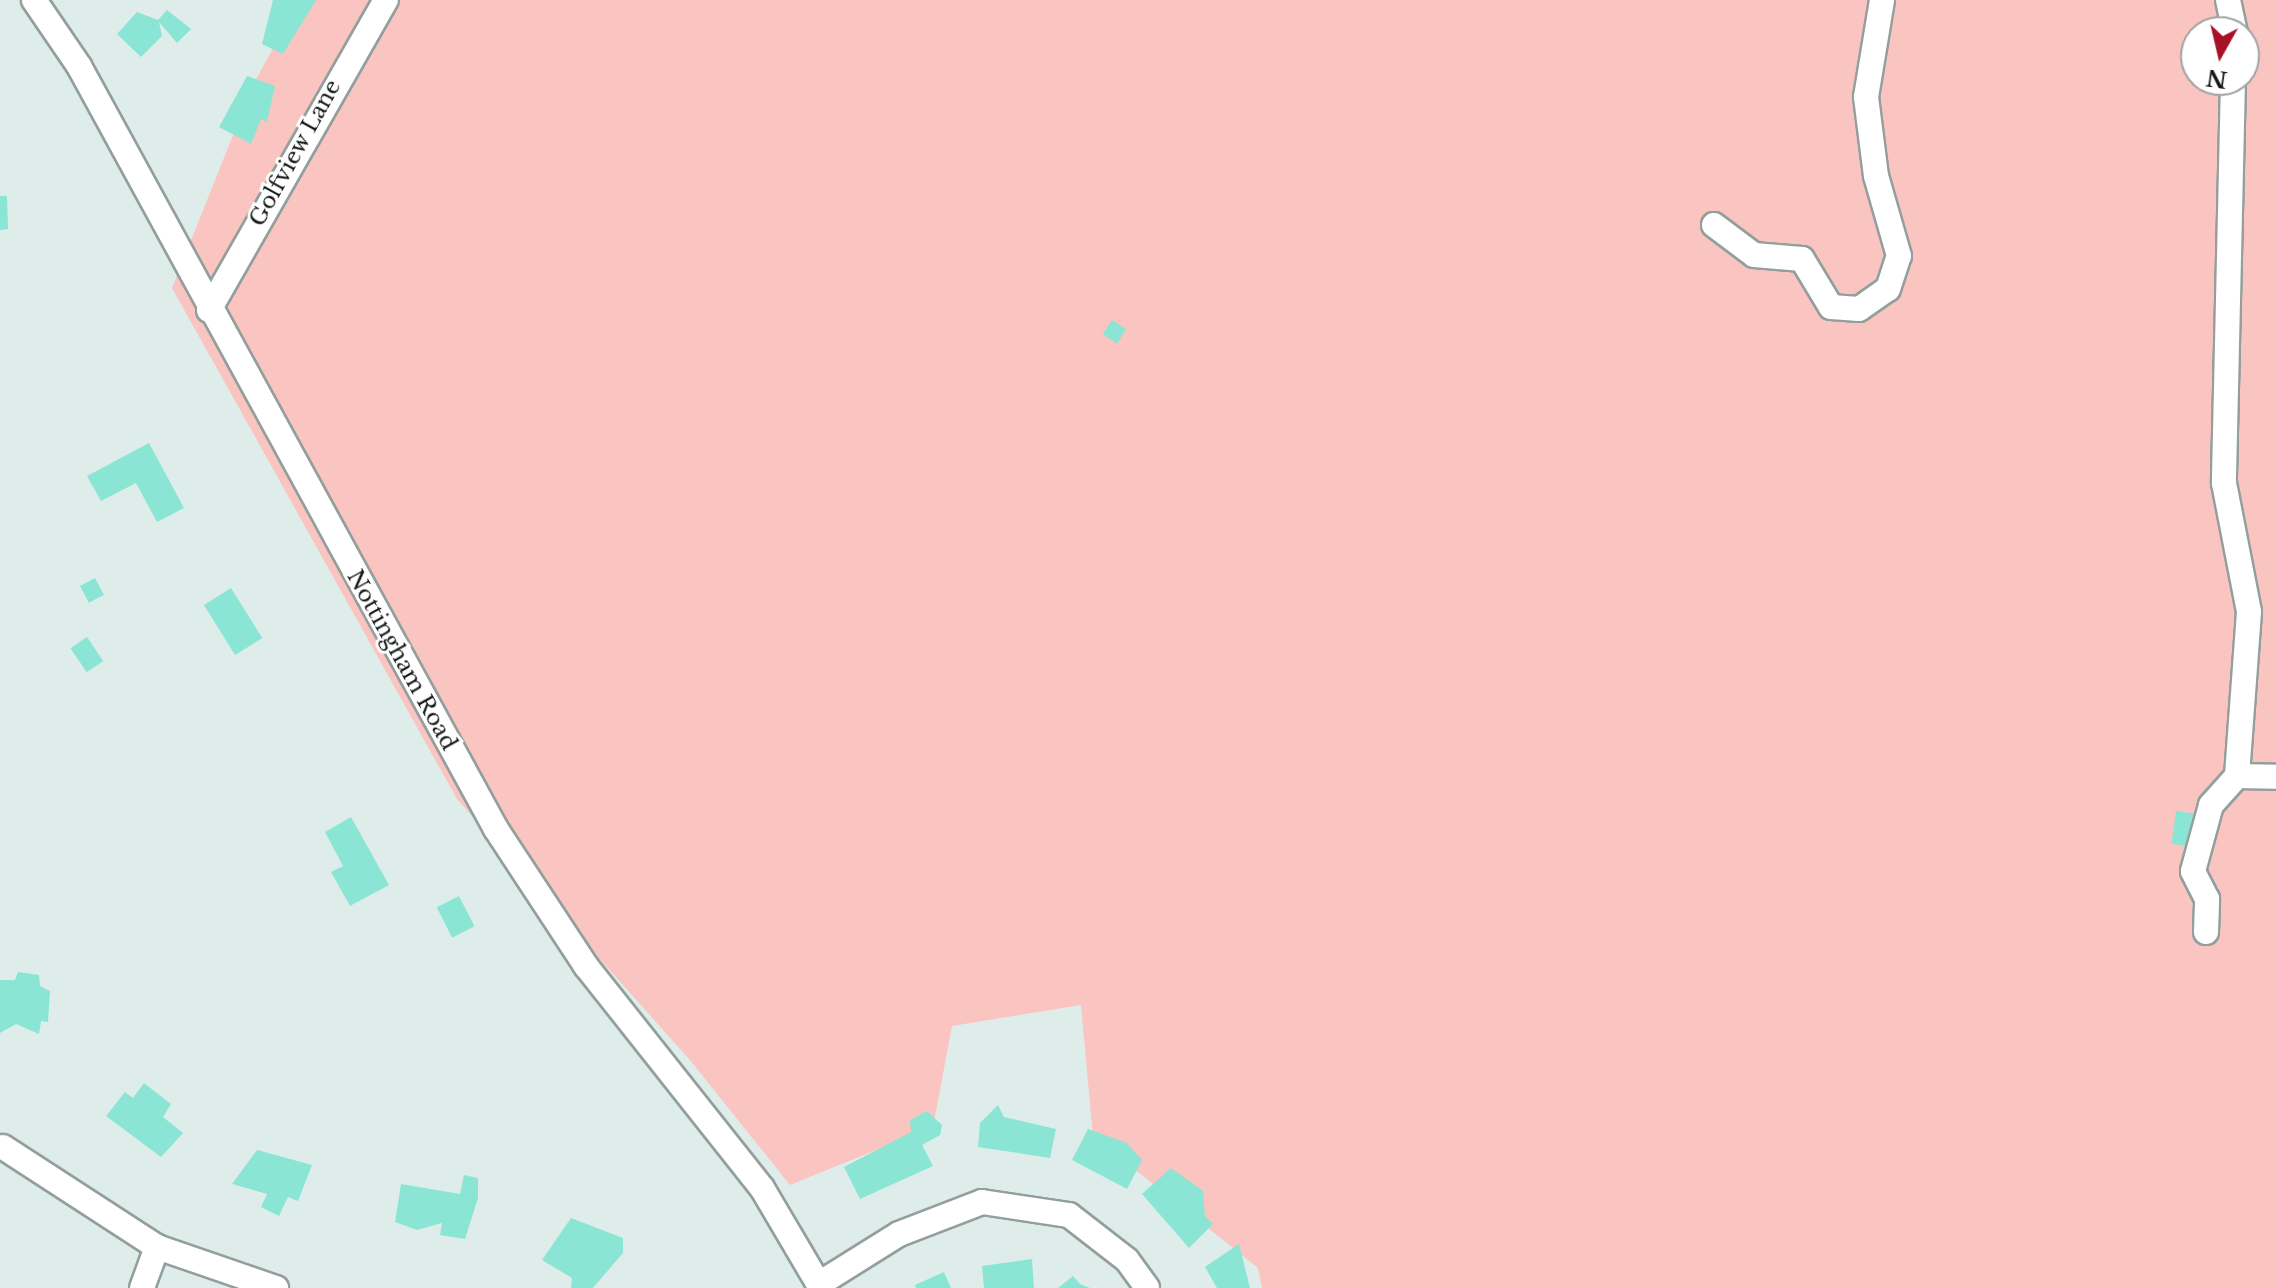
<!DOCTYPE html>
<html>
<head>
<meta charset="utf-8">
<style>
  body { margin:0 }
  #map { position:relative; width:2276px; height:1288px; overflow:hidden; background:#dfedea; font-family:"Libre Baskerville",serif }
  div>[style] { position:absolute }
  .green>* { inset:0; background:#fac4c0 }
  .building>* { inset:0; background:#8ae5d5; transform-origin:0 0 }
  .roads { filter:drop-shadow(2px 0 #929f9c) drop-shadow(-2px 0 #929f9c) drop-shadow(0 2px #929f9c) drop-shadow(0 -2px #929f9c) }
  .minor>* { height:24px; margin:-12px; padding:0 12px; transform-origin:12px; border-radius:12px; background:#fff }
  span { translate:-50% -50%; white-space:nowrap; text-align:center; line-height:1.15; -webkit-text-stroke:6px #fff; paint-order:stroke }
  .street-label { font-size:22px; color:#151a19 }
  .north { position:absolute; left:2180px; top:16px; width:80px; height:80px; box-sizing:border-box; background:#fff; border:2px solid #a1a3a3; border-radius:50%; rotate:188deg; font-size:22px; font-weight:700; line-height:32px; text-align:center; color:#151a19 }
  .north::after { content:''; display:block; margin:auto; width:28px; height:36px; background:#a81225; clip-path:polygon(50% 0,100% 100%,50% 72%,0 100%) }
</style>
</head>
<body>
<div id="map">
  <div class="green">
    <div style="clip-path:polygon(evenodd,299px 0,2276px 0,2276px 1288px,1262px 1288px,1258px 1268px,1093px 1136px,1081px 1005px,952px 1026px,933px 1127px,790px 1185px,689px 1059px,457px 799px,172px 288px,253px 85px,299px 0,2196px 32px,2244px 32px,2244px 80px,2196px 80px,2196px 32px)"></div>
  </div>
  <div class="building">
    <div style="clip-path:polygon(273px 0,316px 0,283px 54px,262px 44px)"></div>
    <div style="clip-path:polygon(167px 10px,191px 29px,177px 43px,159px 22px,162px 36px,141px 57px,117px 34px,137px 12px,158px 20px)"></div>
    <div style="clip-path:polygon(247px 76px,275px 86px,267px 122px,261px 119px,251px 144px,219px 127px)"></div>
    <div style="clip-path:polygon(0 196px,7px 196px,8px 229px,0 230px)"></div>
    <div style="left:1112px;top:320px;width:17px;height:17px;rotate:33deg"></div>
    <div style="clip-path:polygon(149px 443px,184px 508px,157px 522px,136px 483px,101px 501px,87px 476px)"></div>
    <div style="left:95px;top:578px;width:19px;height:17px;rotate:62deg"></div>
    <div style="left:231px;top:588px;width:59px;height:32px;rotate:58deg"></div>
    <div style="left:87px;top:637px;width:29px;height:20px;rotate:56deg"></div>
    <div style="left:2176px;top:811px;width:22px;height:33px;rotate:8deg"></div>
    <div style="clip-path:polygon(351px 817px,389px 885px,350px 906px,331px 872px,343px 866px,325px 832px)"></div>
    <div style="left:459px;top:896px;width:34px;height:25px;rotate:63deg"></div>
    <div style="clip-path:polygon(18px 972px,39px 975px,40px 986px,50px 991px,48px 1022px,41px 1021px,39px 1034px,16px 1024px,0 1033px,0 980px,15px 980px)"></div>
    <div style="clip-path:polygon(144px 1083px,171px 1104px,163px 1117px,183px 1133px,161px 1157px,106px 1116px,125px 1092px,133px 1098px)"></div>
    <div style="clip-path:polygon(998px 1105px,1004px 1117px,1056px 1129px,1050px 1158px,978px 1147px,980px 1123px)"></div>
    <div style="clip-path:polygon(927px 1111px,942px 1125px,940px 1135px,922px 1145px,933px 1166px,860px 1199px,844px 1167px,911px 1132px,910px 1120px)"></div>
    <div style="clip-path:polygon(1088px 1129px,1127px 1143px,1142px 1160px,1127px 1189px,1072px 1160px)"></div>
    <div style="clip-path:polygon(257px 1150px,312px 1165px,298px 1201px,288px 1197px,279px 1216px,261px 1207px,267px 1194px,232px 1184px)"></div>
    <div style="clip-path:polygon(1171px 1168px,1203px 1191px,1205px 1216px,1213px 1224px,1189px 1248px,1142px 1194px)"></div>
    <div style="clip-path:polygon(464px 1175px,478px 1178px,478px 1198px,465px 1239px,440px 1235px,442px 1223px,417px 1230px,395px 1222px,401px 1184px,460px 1194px)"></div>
    <div style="clip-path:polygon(571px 1218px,623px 1238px,623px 1253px,593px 1288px,571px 1288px,572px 1278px,542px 1260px)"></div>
    <div style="clip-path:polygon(1239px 1244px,1250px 1288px,1217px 1288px,1205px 1267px)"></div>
    <div style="clip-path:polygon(1032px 1259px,1034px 1288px,984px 1288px,982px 1266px)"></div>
    <div style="clip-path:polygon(944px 1272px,951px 1288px,916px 1288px,915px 1285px)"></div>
    <div style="clip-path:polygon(1073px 1276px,1080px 1284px,1090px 1288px,1058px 1288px)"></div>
  </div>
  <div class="roads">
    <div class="minor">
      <div style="left:34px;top:0;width:80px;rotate:55.7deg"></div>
      <div style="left:79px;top:66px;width:870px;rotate:61.34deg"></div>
      <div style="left:496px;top:829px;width:164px;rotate:56.7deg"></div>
      <div style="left:586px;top:966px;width:283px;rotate:51.6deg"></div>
      <div style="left:762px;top:1188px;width:116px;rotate:59.5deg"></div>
      <div style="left:2228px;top:0;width:33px;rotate:78deg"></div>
      <div style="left:2233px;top:80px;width:403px;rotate:91.3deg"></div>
      <div style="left:2224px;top:483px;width:131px;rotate:79deg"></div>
      <div style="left:2249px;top:612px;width:164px;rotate:94.2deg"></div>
      <div style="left:1714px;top:225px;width:50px;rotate:36.9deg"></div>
      <div style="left:1754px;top:255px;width:48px;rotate:4.8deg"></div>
      <div style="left:1802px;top:259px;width:56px;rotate:58.9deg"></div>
      <div style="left:1831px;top:307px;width:28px;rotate:4deg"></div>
      <div style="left:1859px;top:309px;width:35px;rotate:-35deg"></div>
      <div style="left:1888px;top:289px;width:35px;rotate:-72deg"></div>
      <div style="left:1899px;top:256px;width:83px;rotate:-106deg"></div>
      <div style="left:1876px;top:176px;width:80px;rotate:-97.2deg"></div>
      <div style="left:1866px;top:97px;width:98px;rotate:-80.6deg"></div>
      <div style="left:209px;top:310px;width:357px;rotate:-60.3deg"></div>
      <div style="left:2206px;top:932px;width:33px;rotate:-88deg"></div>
      <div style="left:2207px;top:899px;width:31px;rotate:-117deg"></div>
      <div style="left:2193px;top:871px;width:68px;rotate:-74.7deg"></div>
      <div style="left:2211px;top:805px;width:39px;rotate:-48deg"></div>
      <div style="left:2237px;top:776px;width:39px;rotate:1deg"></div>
      <div style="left:3px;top:1147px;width:184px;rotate:33deg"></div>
      <div style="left:157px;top:1247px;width:126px;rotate:19deg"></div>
      <div style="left:819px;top:1284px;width:94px;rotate:-32deg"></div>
      <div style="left:899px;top:1234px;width:89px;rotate:-21.1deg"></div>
      <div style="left:982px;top:1202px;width:88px;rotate:8.5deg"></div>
      <div style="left:1069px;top:1215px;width:73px;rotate:37.8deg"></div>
      <div style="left:1127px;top:1260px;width:34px;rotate:54deg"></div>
      <div style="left:142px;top:1288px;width:44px;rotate:-69.9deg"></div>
    </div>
  </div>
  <div class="street-label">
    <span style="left:295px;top:153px;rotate:-61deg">Golfview Lane</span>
    <span style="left:402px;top:660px;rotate:61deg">Nottingham Road</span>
  </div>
  <div class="north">N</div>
</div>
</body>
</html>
